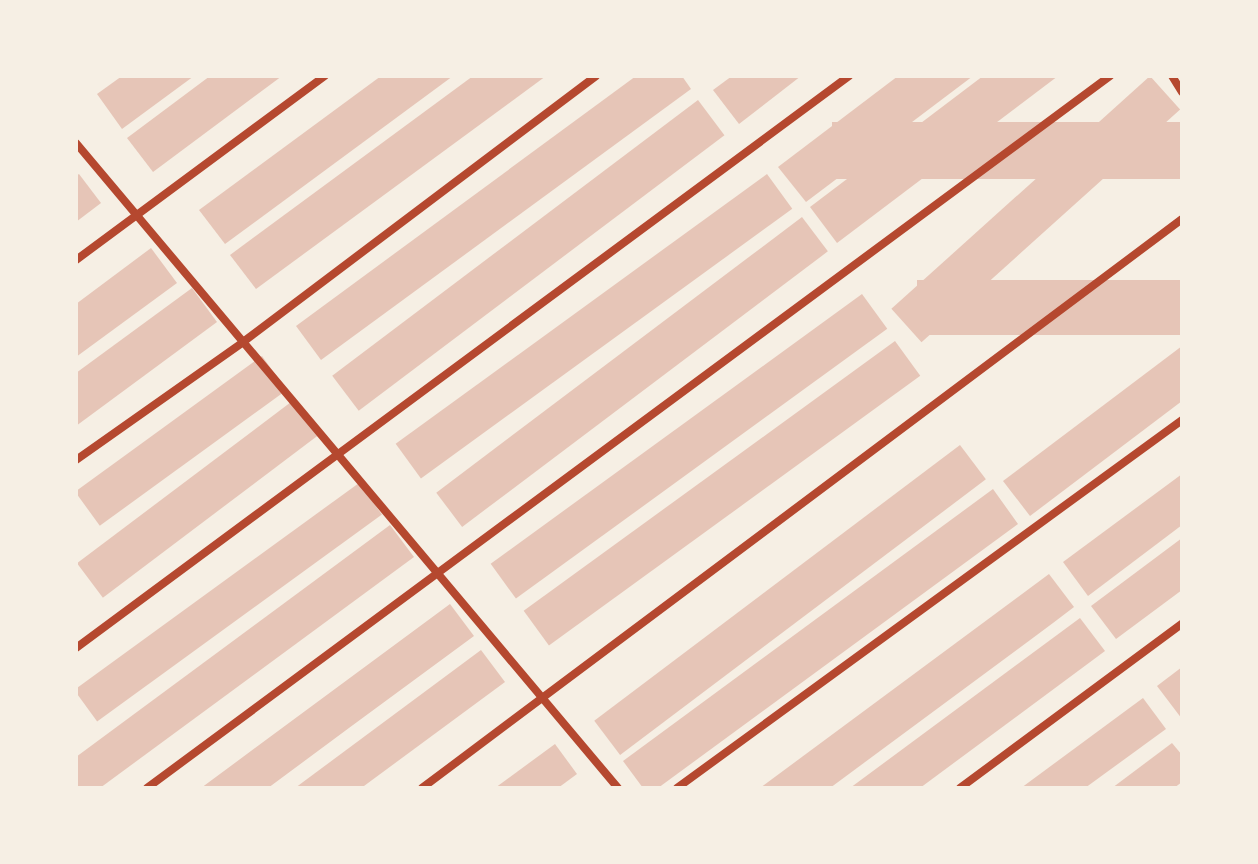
<!DOCTYPE html>
<html>
<head>
<meta charset="utf-8">
<style>
  body { margin:0 }
  #map { position:relative; width:1258px; height:864px; overflow:hidden; background:#f6efe4; font-family:"Source Sans 3",sans-serif }
  div>[style] { position:absolute }
  .building>* { inset:0; background:#e6c5b7; transform-origin:0 0 }
  .minor>* { height:8px; margin:-4px; padding:0 4px; transform-origin:4px; border-radius:4px; background:#b5482f }
  span { translate:-50% -50%; white-space:nowrap; text-align:center; line-height:1.15; -webkit-text-stroke:6px #f6efe4; paint-order:stroke }
  .frame { position:absolute; inset:0; border:78px solid #f6efe4; pointer-events:none }
</style>
</head>
<body>
<div id="map">
  <div class="building">
    <div style="clip-path:polygon(122px 76px,194px 76px,122px 129px,97px 94px)"></div>
    <div style="clip-path:polygon(210px 76px,282px 76px,153px 172px,127px 138px)"></div>
    <div style="clip-path:polygon(381px 76px,453px 76px,225px 244px,199px 210px)"></div>
    <div style="clip-path:polygon(473px 76px,546px 76px,256px 289px,230px 255px)"></div>
    <div style="clip-path:polygon(636px 76px,682px 76px,691px 89px,321px 360px,296px 326px)"></div>
    <div style="clip-path:polygon(732px 76px,801px 76px,739px 124px,713px 90px)"></div>
    <div style="clip-path:polygon(898px 76px,973px 76px,806px 202px,778px 167px)"></div>
    <div style="clip-path:polygon(983px 76px,1058px 76px,837px 243px,810px 207px)"></div>
    <div style="left:1150px;top:76px;width:45px;height:348px;rotate:48deg"></div>
    <div style="left:698px;top:100px;width:44px;height:458px;rotate:53deg"></div>
    <div style="left:1182px;top:122px;width:57px;height:350px;rotate:90deg"></div>
    <div style="clip-path:polygon(79px 174px,101px 203px,76px 222px,76px 176px)"></div>
    <div style="left:767px;top:174px;width:43px;height:459px;rotate:54deg"></div>
    <div style="left:802px;top:217px;width:43px;height:458px;rotate:53deg"></div>
    <div style="clip-path:polygon(151px 248px,177px 283px,76px 357px,76px 304px)"></div>
    <div style="left:1182px;top:280px;width:55px;height:265px;rotate:90deg"></div>
    <div style="clip-path:polygon(192px 288px,217px 322px,76px 426px,76px 373px)"></div>
    <div style="left:862px;top:294px;width:43px;height:459px;rotate:54deg"></div>
    <div style="left:895px;top:341px;width:43px;height:459px;rotate:54deg"></div>
    <div style="clip-path:polygon(1182px 346px,1182px 401px,1030px 516px,1003px 481px)"></div>
    <div style="left:262px;top:356px;width:42px;height:231px;rotate:54deg"></div>
    <div style="left:295px;top:399px;width:43px;height:273px;rotate:53deg"></div>
    <div style="left:960px;top:445px;width:43px;height:458px;rotate:53deg"></div>
    <div style="clip-path:polygon(1182px 474px,1182px 525px,1088px 596px,1063px 562px)"></div>
    <div style="left:359px;top:483px;width:39px;height:352px;rotate:54deg"></div>
    <div style="clip-path:polygon(993px 489px,1018px 524px,658px 788px,643px 788px,623px 761px)"></div>
    <div style="clip-path:polygon(390px 525px,414px 557px,100px 788px,76px 788px,76px 757px)"></div>
    <div style="clip-path:polygon(1182px 538px,1182px 590px,1116px 639px,1091px 606px)"></div>
    <div style="clip-path:polygon(1049px 574px,1074px 607px,1053px 623px,830px 788px,760px 788px)"></div>
    <div style="clip-path:polygon(450px 604px,474px 636px,353px 725px,268px 788px,201px 788px)"></div>
    <div style="clip-path:polygon(1080px 618px,1105px 651px,920px 788px,850px 788px)"></div>
    <div style="clip-path:polygon(481px 650px,505px 682px,364px 786px,295px 788px)"></div>
    <div style="clip-path:polygon(1182px 667px,1182px 719px,1157px 686px)"></div>
    <div style="clip-path:polygon(1143px 698px,1166px 729px,1085px 788px,1021px 788px)"></div>
    <div style="clip-path:polygon(1172px 743px,1182px 755px,1182px 782px,1174px 788px,1112px 788px)"></div>
    <div style="clip-path:polygon(555px 744px,577px 774px,558px 788px,495px 788px)"></div>
  </div>
  <div class="minor">
    <div style="left:1172px;top:76px;width:19px;rotate:58deg"></div>
    <div style="left:76px;top:143px;width:842px;rotate:49.96deg"></div>
    <div style="left:76px;top:260px;width:310px;rotate:-36.5deg"></div>
    <div style="left:76px;top:460px;width:204px;rotate:-35.2deg"></div>
    <div style="left:243px;top:342px;width:442px;rotate:-37deg"></div>
    <div style="left:76px;top:648px;width:962px;rotate:-36.5deg"></div>
    <div style="left:147px;top:788px;width:1198px;rotate:-36.48deg"></div>
    <div style="left:422px;top:788px;width:949px;rotate:-36.82deg"></div>
    <div style="left:677px;top:788px;width:625px;rotate:-36.08deg"></div>
    <div style="left:960px;top:788px;width:276px;rotate:-36.5deg"></div>
  </div>
  <div class="frame"></div>
</div>
</body>
</html>
